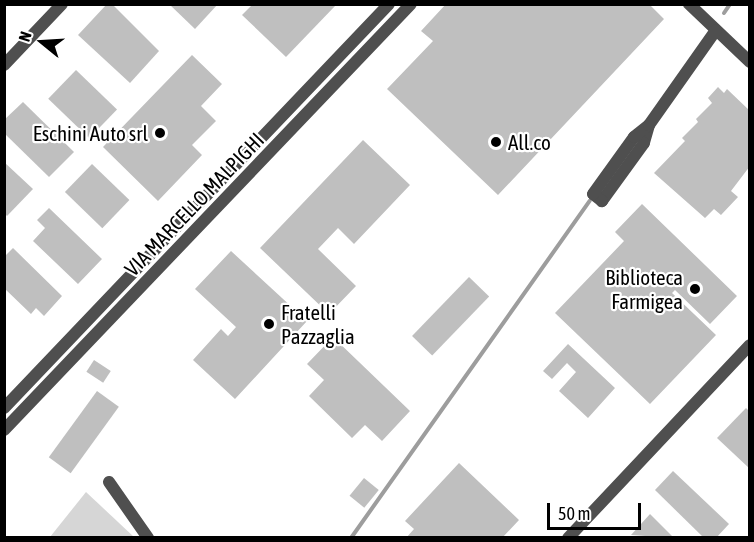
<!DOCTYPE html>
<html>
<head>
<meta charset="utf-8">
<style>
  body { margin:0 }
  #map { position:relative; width:754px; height:542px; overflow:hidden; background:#fff; font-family:"Asap Condensed",sans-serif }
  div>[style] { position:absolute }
  .green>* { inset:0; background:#d6d6d6 }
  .stream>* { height:4px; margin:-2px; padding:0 2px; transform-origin:2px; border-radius:2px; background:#9d9d9d }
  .building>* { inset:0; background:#bfbfbf; transform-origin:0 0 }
  .minor>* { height:12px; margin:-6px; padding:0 6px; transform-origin:6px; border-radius:6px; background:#4f4f4f }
  .dots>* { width:16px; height:16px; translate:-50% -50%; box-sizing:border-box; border:3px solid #fff; border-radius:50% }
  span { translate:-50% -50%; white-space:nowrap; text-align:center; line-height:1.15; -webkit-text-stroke:4.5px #fff; paint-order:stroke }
  .poi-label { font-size:21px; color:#000 }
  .right { translate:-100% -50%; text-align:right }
  .left { translate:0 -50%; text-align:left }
  .street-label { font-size:21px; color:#000 }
  .frame { position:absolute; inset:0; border:6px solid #000; pointer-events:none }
  .north { position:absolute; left:12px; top:12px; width:60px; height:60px; -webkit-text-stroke:4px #fff; paint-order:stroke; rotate:288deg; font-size:16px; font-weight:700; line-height:24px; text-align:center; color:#000 }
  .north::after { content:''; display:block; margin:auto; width:21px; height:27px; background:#000; clip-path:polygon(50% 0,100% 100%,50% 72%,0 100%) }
  .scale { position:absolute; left:547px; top:503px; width:94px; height:27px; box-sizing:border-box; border:3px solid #000; border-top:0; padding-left:8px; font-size:18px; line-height:21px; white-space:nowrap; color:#000; -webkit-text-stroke:4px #fff; paint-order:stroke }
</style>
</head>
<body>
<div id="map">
  <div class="green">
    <div style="clip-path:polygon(86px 492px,134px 537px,50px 537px)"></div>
  </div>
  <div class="stream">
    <div style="left:724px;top:13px;width:11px;rotate:-56deg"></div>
    <div style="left:351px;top:538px;width:413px;rotate:-54.7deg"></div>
  </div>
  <div class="building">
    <div style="clip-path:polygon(107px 4px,112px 4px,159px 51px,130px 83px,78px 35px)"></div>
    <div style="clip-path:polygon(169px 4px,218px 4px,195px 29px)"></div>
    <div style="clip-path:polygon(446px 4px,649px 4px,664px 19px,498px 195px,387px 89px,433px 41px,421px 31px)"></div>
    <div style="clip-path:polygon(252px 5px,336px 5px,286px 57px,242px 15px)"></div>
    <div style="clip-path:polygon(192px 55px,222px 84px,201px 106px,216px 121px,192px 145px,202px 155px,158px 201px,103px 147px)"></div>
    <div style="left:76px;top:70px;width:57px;height:40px;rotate:44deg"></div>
    <div style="clip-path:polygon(718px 87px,724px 93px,727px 89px,750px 111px,750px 166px,731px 191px,738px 197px,721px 215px,714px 209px,705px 218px,654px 173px,685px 141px,682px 138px,698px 122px,696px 119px,712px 103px,708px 98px)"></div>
    <div style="clip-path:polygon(23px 102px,74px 152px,49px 177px,4px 133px,4px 120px)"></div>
    <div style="clip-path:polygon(363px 140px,410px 185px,354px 244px,338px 228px,318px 249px,356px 286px,329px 314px,260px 248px)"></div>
    <div style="clip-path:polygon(4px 162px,33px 189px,7px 216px,4px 213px)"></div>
    <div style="left:92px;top:164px;width:52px;height:39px;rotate:44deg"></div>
    <div style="clip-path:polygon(642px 204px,737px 296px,710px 324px,675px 290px,672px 293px,716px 335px,650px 404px,555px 313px,624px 241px,615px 232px)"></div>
    <div style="clip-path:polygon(49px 208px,102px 259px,78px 284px,33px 241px,45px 228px,37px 220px)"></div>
    <div style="clip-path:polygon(13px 248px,62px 296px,44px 316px,36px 308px,31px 314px,4px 288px,4px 257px)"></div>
    <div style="clip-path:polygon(231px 251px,307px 321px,235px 399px,193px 360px,221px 329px,228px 336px,236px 327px,195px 289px)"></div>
    <div style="left:469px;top:277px;width:28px;height:82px;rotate:44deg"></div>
    <div style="clip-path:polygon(333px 337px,410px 411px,382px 441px,365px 425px,352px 438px,309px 396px,324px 380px,307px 364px)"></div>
    <div style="clip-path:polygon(568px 344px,615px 388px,588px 418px,559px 391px,576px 372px,567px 363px,552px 379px,543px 371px)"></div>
    <div style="left:94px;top:360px;width:20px;height:14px;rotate:33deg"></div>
    <div style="left:97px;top:391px;width:27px;height:82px;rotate:36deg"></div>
    <div style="clip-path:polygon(746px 408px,750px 412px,750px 469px,717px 438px)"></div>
    <div style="clip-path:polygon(459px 463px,519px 520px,502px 538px,406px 538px,414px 529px,405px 521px)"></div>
    <div style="clip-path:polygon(673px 471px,729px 524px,716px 538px,704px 538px,655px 490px)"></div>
    <div style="left:364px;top:478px;width:19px;height:23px;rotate:39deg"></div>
    <div style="clip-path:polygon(650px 514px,674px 538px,631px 535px)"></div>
  </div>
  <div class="minor">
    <div style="left:689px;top:4px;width:84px;rotate:43.6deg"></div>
    <div style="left:4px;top:65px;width:84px;rotate:-46.4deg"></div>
    <div style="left:649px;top:125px;width:19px;rotate:106deg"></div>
    <div style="left:644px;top:143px;width:72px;rotate:125.9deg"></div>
    <div style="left:602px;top:201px;width:11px;rotate:-142deg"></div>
    <div style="left:593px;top:194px;width:70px;rotate:-54.3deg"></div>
    <div style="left:634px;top:137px;width:19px;rotate:-39deg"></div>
    <div style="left:649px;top:125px;width:116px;rotate:-54.8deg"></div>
    <div style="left:4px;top:408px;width:558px;rotate:-46.38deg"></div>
    <div style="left:4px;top:430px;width:589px;rotate:-46.31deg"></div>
    <div style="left:109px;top:482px;width:68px;rotate:55.1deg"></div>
    <div style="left:568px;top:538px;width:265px;rotate:-46.7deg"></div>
  </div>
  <div class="dots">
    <div style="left:160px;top:133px;background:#000"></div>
    <div style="left:496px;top:142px;background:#000"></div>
    <div style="left:695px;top:289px;background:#000"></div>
    <div style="left:269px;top:324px;background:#000"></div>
  </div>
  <div class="poi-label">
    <span class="right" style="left:148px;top:133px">Eschini Auto srl</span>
    <span class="left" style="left:508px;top:142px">All.co</span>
    <span class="right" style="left:683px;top:289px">Biblioteca<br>Farmigea</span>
    <span class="left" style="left:281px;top:324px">Fratelli<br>Pazzaglia</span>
  </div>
  <div class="street-label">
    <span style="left:194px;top:204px;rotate:-46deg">VIA MARCELLO MALPIGHI</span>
  </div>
  <div class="frame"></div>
  <div class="north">N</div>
  <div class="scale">50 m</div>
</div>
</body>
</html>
